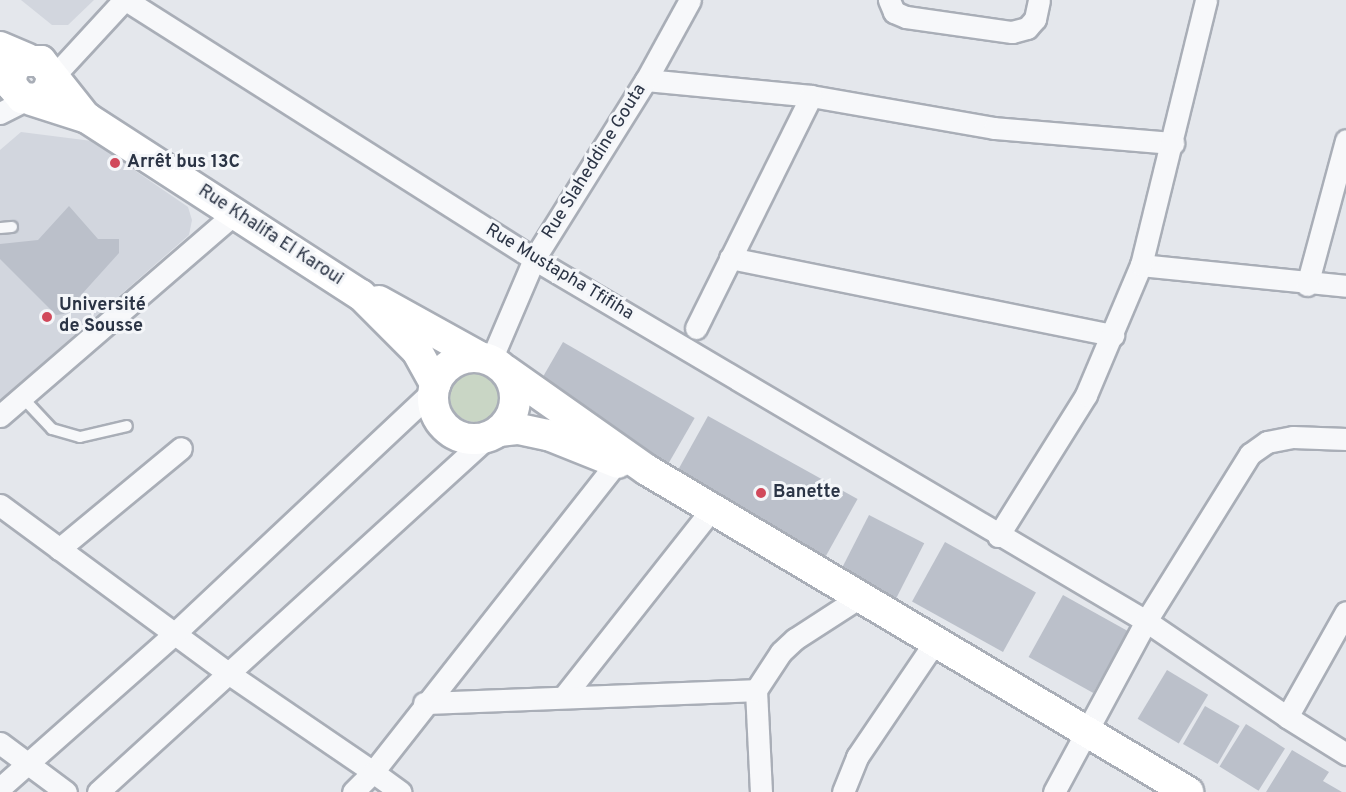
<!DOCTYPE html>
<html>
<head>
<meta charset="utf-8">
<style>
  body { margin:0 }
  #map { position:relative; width:1346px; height:792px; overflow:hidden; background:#e4e7ec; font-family:Overpass,sans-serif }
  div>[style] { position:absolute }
  .built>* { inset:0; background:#d2d6de }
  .green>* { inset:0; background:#c9d6c5 }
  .round { border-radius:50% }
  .building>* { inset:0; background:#bbc0ca; transform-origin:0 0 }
  .roads { filter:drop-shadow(2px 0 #a9aeb7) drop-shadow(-2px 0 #a9aeb7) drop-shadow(0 2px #a9aeb7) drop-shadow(0 -2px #a9aeb7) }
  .service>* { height:10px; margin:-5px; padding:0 5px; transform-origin:5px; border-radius:5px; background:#f7f8fa }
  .minor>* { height:21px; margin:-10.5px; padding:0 10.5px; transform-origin:10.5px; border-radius:10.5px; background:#f7f8fa }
  .secondary>* { height:30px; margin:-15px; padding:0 15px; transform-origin:15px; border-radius:15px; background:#fff }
  .secondary>.ring { margin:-15px; padding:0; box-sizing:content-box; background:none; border:30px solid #fff; border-radius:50% }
  .dots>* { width:16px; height:16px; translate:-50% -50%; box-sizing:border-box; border:3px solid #f4f6f9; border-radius:50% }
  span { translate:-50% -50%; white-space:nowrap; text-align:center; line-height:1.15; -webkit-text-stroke:6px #f4f6f9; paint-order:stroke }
  .street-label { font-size:18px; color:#2b3445 }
  .poi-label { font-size:18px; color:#2b3445; font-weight:700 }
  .left { translate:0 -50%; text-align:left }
</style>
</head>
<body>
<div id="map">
  <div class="built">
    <div style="clip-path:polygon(21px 0,94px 0,68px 25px,52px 25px)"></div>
    <div style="clip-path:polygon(21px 132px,92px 141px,188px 207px,192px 220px,189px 235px,0 400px,0 150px)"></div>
  </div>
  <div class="green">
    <div class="round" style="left:450px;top:372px;width:50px;height:50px"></div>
  </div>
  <div class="building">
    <div style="clip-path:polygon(69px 206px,98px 239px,119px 239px,119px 253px,64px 314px,56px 315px,0 259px,0 244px,38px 240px)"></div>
    <div style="left:563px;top:342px;width:152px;height:53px;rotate:30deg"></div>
    <div style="left:708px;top:416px;width:171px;height:67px;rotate:29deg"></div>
    <div style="left:869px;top:515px;width:62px;height:64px;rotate:27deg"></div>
    <div style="left:945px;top:542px;width:104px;height:68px;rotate:29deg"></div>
    <div style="left:1063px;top:595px;width:74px;height:71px;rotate:29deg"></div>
    <div style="left:1167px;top:670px;width:48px;height:57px;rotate:31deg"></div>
    <div style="left:1205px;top:706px;width:40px;height:44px;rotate:30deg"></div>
    <div style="left:1246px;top:724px;width:46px;height:50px;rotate:32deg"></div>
    <div style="clip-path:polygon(1292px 750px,1329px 772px,1323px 781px,1342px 792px,1266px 792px)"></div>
  </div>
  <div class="roads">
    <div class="service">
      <div style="left:0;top:228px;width:12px;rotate:-5deg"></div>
      <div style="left:22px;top:397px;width:44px;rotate:46.8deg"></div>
      <div style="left:52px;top:429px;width:29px;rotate:16deg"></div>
      <div style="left:80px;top:437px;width:48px;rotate:-13.2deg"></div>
    </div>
    <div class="minor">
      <div style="left:126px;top:0;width:483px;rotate:32.4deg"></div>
      <div style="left:534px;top:259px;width:711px;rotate:30.6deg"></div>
      <div style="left:1146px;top:621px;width:171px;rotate:34.2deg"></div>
      <div style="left:1287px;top:717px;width:120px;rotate:-60.7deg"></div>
      <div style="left:889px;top:0;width:13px;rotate:67deg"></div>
      <div style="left:894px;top:12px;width:13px;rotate:23deg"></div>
      <div style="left:906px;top:17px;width:107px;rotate:8.1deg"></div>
      <div style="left:1012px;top:32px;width:16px;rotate:-15deg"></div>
      <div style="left:1027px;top:28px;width:12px;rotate:-48deg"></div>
      <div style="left:1035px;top:19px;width:19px;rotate:-78deg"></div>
      <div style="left:52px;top:78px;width:106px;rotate:-47.3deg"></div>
      <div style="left:646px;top:80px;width:166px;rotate:5.5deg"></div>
      <div style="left:811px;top:96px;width:186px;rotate:9.9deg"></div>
      <div style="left:994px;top:128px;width:180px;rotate:4.8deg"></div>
      <div style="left:0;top:113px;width:30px;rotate:-27deg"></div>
      <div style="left:730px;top:258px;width:391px;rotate:11.4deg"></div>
      <div style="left:1141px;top:265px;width:206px;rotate:5.8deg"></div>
      <div style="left:1307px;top:285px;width:150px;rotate:-74.9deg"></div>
      <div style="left:696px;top:328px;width:259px;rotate:-63.6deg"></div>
      <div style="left:491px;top:360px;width:110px;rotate:-66.9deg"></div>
      <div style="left:534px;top:259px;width:211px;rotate:-58deg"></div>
      <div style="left:646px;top:80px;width:91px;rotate:-61.2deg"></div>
      <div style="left:0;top:416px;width:311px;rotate:-40.8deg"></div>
      <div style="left:0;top:505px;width:287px;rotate:36.4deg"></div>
      <div style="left:231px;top:675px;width:172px;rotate:34.3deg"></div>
      <div style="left:373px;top:772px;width:393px;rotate:-51.8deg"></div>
      <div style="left:998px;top:536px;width:166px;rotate:-58deg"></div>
      <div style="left:1086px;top:395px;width:141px;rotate:-67.1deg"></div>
      <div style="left:1141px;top:265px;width:273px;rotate:-76.2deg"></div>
      <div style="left:59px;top:549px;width:158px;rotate:-39.6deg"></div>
      <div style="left:756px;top:690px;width:102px;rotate:87.2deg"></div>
      <div style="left:565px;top:695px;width:237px;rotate:-51.7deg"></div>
      <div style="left:424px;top:703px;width:332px;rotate:-2.2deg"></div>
      <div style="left:756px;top:690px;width:45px;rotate:-56.7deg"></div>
      <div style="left:781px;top:652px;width:19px;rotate:-43deg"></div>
      <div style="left:795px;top:639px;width:77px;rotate:-32.9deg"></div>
      <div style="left:1287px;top:717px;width:70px;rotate:32.1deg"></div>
      <div style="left:0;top:743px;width:82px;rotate:36.6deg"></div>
      <div style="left:0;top:788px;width:232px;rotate:-41.5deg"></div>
      <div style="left:174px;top:634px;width:355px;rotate:-43.2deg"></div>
      <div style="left:98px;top:792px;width:529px;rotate:-42.32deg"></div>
      <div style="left:353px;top:792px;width:28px;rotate:-45deg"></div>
      <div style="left:373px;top:772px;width:34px;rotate:36deg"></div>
      <div style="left:843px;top:792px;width:38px;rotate:-68deg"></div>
      <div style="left:857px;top:757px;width:139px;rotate:-55.9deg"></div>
      <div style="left:1054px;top:792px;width:194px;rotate:-61.7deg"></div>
      <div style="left:1146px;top:621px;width:197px;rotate:-58.1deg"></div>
      <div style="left:1250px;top:454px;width:21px;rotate:-35deg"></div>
      <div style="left:1267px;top:442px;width:26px;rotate:-11deg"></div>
      <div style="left:1293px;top:437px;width:53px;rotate:2.2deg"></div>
    </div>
    <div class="secondary">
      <div style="left:0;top:47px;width:30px;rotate:23deg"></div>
      <div style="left:52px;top:78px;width:14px;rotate:107deg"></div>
      <div style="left:48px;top:91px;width:13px;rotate:141deg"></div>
      <div style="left:38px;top:99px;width:16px;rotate:-176deg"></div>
      <div style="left:22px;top:98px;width:17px;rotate:-130deg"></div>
      <div style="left:11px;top:85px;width:14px;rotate:-86deg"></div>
      <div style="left:12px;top:71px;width:13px;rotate:-48deg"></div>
      <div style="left:21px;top:61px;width:20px"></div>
      <div style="left:41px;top:61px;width:68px;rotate:51.6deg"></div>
      <div style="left:31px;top:100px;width:59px;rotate:17.8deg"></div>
      <div style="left:87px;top:118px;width:326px;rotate:32.9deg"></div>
      <div style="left:361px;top:295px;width:79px;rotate:45deg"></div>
      <div style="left:417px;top:351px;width:38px;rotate:61deg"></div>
      <div style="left:379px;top:301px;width:113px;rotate:29.1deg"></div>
      <div class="ring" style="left:433px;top:357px;width:52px;height:52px"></div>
      <div style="left:505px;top:370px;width:174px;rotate:35.2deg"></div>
      <div style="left:647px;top:470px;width:630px;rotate:30.76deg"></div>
      <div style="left:499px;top:431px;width:20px;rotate:-6deg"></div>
      <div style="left:519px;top:429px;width:30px;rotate:12deg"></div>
      <div style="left:548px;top:435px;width:75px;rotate:21.8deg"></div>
    </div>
  </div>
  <div class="dots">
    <div style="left:115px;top:163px;background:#d1495b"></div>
    <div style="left:47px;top:317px;background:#d1495b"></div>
    <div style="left:761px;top:493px;background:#d1495b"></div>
  </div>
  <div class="street-label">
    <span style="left:595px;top:162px;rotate:-58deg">Rue Slaheddine Gouta</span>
    <span style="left:270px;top:236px;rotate:33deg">Rue Khalifa El Karoui</span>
    <span style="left:559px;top:273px;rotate:31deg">Rue Mustapha Tfifiha</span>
  </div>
  <div class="poi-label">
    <span class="left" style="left:127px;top:163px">Arrêt bus 13C</span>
    <span class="left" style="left:59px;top:317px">Université<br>de Sousse</span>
    <span class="left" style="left:773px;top:493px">Banette</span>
  </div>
</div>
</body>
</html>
